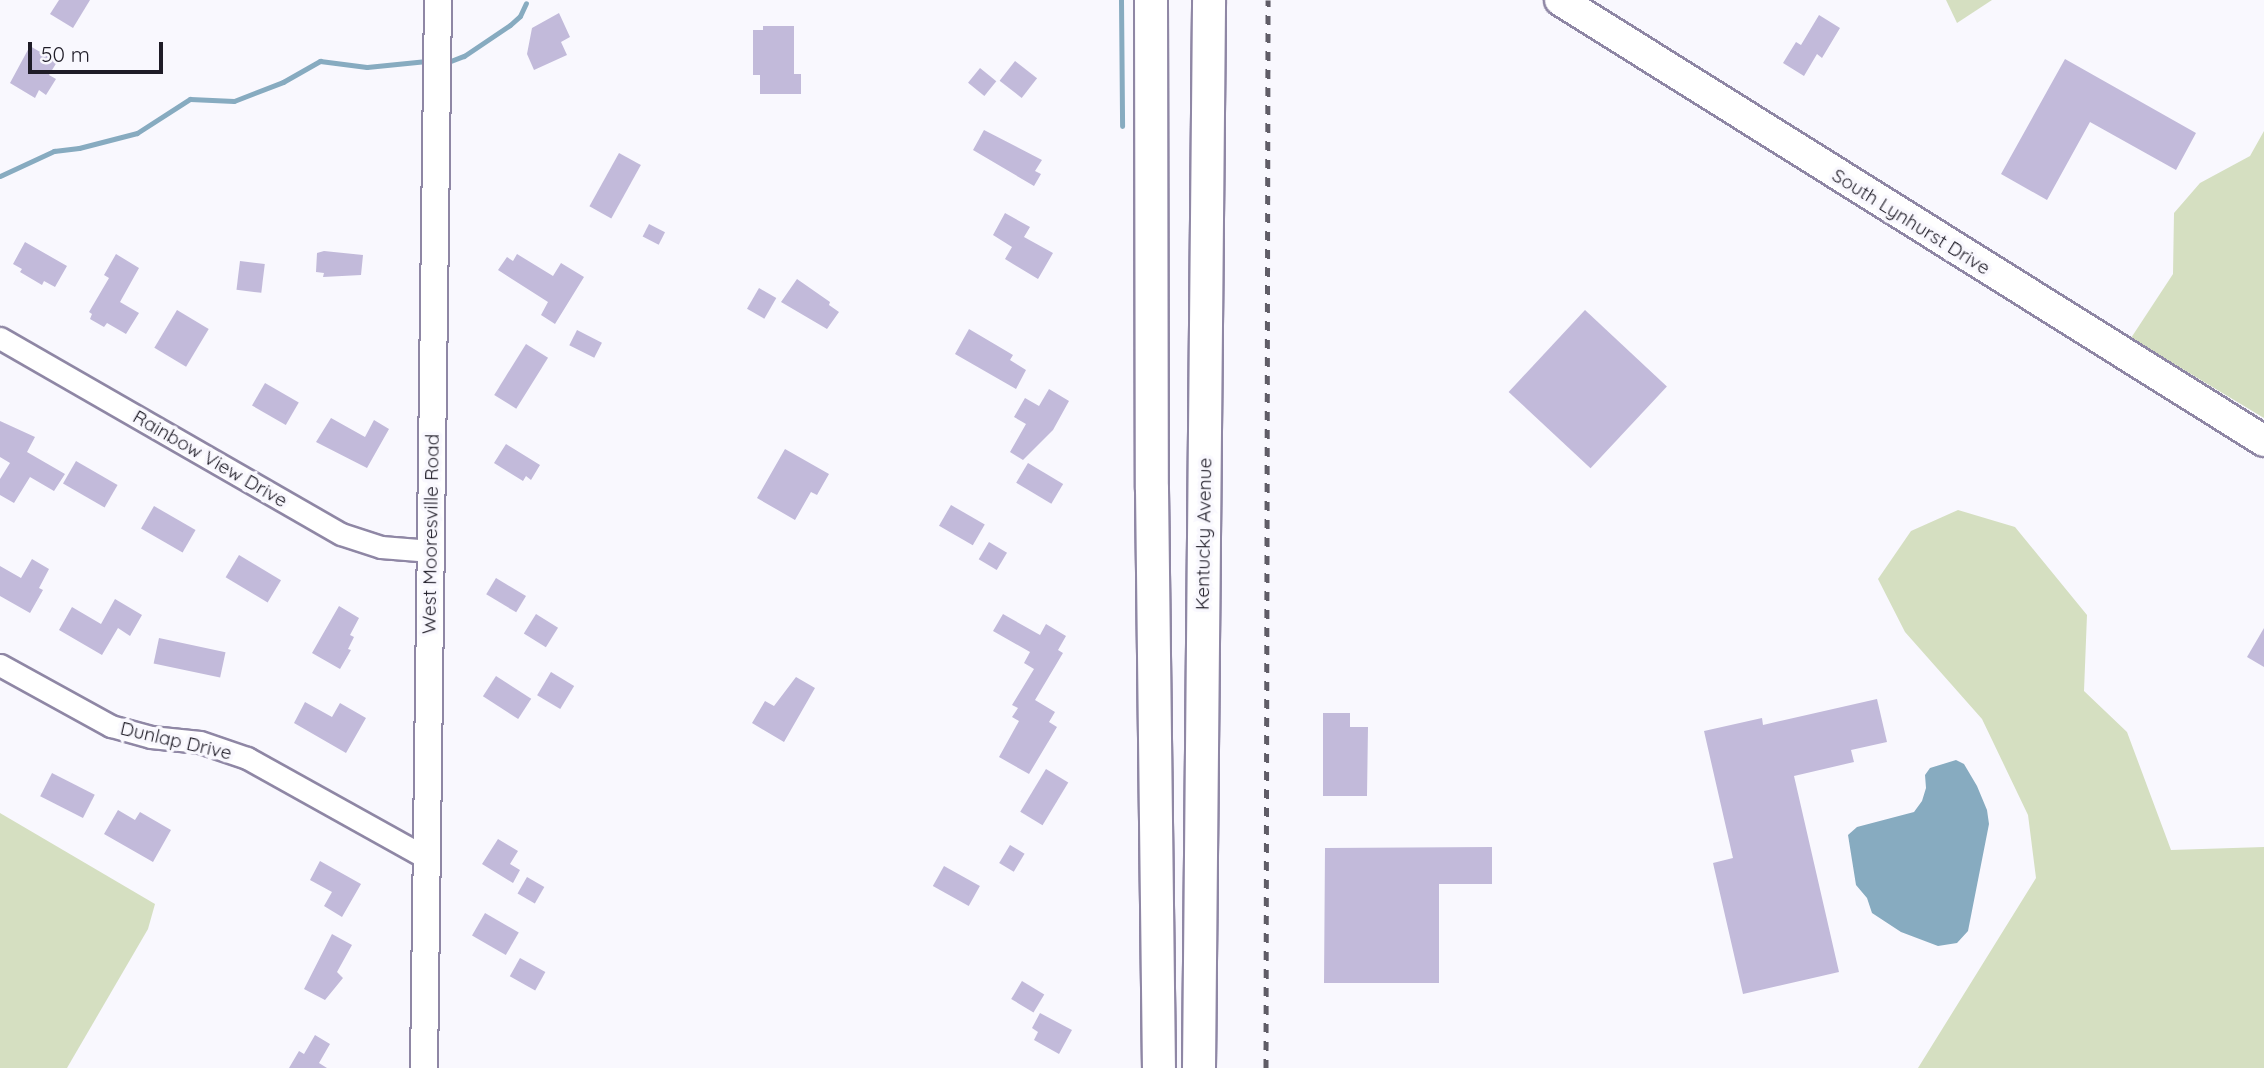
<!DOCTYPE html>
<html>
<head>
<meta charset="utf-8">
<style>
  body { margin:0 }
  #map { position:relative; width:2264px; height:1068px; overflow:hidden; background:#f9f8fe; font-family:Quicksand,sans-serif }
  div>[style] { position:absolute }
  .green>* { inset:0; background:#d5dfc1 }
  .water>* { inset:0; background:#87abc0 }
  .stream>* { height:5px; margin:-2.5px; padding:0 2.5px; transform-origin:2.5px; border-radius:2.5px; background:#87abc0 }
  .building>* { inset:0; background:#c2bada; transform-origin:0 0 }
  .roads { filter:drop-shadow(2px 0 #8f87a5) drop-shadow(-2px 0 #8f87a5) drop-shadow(0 2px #8f87a5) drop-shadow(0 -2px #8f87a5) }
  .minor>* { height:21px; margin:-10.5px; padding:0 10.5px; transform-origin:10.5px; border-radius:10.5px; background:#fff }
  .tertiary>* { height:26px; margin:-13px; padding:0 13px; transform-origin:13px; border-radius:13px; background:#fff }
  .secondary>* { height:30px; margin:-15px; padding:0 15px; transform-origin:15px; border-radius:15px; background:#fff }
  .primary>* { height:32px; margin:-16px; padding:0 16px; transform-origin:16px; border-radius:16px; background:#fff }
  .rail>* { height:5px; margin-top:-2.5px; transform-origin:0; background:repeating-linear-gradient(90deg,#605d67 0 9px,transparent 0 18px) }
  span { translate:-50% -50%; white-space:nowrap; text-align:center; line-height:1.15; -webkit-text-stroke:7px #f9f8fe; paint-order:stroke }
  .street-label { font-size:19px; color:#1f1c27 }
  .scale { position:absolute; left:28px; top:42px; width:135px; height:32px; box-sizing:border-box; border:4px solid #1f1c27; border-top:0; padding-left:9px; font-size:21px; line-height:24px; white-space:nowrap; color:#1f1c27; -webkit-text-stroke:5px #f9f8fe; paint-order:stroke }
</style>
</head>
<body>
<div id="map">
  <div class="green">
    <div style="clip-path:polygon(1946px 0,1992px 0,1957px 23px)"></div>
    <div style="clip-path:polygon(2264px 131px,2264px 418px,2131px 338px,2173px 274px,2174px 213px,2200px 183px,2250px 156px)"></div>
    <div style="clip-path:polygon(1958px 510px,2015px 527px,2087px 615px,2084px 691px,2127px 732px,2171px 850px,2264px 847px,2264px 1068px,1918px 1068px,2036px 878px,2028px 815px,1982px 719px,1905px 632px,1878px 579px,1911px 531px)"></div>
    <div style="clip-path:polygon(0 813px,155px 904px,148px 929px,67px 1068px,0 1068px)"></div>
  </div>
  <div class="water">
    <div style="clip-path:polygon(1956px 760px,1964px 764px,1977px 786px,1987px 810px,1989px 824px,1968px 931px,1957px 943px,1938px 946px,1901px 932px,1872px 913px,1867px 898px,1856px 885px,1848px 835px,1857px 827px,1914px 812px,1922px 801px,1926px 788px,1925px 775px,1930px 768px)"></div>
  </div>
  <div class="stream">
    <div style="left:1121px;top:0;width:126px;rotate:89.5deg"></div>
    <div style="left:448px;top:62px;width:17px;rotate:-21deg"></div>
    <div style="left:464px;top:56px;width:55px;rotate:-34deg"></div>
    <div style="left:510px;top:25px;width:13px;rotate:-42deg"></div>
    <div style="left:520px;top:16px;width:14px;rotate:-65deg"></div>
    <div style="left:0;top:176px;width:60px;rotate:-24.8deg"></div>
    <div style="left:54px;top:151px;width:25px;rotate:-7deg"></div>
    <div style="left:79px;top:148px;width:60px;rotate:-14.5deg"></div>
    <div style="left:137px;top:133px;width:63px;rotate:-32.7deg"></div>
    <div style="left:190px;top:99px;width:44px;rotate:2.6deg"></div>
    <div style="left:234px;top:101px;width:53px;rotate:-21.2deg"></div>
    <div style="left:283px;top:82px;width:43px;rotate:-29.6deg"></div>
    <div style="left:320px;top:61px;width:47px;rotate:7.3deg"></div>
    <div style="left:367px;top:67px;width:60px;rotate:-5.7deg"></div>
  </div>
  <div class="building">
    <div style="clip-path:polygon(59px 0,90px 0,73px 28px,50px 14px)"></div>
    <div style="clip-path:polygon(559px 13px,570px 37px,561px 42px,567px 55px,534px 70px,527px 54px,532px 28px)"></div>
    <div style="clip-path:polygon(1819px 15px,1840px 28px,1822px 58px,1817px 54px,1804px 76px,1783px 63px,1796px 42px,1801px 45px)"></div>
    <div style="clip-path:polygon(763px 26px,794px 26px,794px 74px,801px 74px,801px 94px,760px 94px,760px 75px,753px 75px,753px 30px,763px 30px)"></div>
    <div style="clip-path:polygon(30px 46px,57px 62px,49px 75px,56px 79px,46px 95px,39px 90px,35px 98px,10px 83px)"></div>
    <div style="clip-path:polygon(2065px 59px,2196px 133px,2176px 170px,2090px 122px,2047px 200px,2001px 174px)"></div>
    <div style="left:1015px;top:61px;width:28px;height:25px;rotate:38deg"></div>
    <div style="left:980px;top:68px;width:21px;height:19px;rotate:39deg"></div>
    <div style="clip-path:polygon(984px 130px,1042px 160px,1035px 171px,1041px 174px,1034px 186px,973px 150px)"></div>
    <div style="left:619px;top:153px;width:25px;height:61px;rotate:29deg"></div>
    <div style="clip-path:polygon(1005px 213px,1030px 227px,1024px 237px,1053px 253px,1038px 279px,1005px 259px,1012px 247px,993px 235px)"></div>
    <div style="left:649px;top:224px;width:18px;height:14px;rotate:27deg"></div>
    <div style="clip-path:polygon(25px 242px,67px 266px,55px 287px,44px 281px,42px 285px,20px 272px,22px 269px,13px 264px)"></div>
    <div style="clip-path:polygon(324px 251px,363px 255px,361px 275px,323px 277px,324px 273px,316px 272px,317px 253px)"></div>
    <div style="clip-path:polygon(116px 254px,139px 268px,120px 302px,139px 313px,126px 334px,107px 323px,104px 327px,90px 319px,92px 314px,89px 312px,109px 278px,104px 275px)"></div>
    <div style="clip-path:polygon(517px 254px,553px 276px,561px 263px,584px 277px,555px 324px,541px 315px,548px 302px,498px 270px,507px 257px,513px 261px)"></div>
    <div style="left:240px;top:261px;width:25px;height:29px;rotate:7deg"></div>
    <div style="clip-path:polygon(797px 279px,830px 302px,829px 305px,839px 312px,827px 329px,781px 302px)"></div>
    <div style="left:759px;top:288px;width:20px;height:24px;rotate:30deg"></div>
    <div style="left:177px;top:310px;width:37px;height:44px;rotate:31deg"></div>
    <div style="left:1585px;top:310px;width:112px;height:112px;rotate:43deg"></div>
    <div style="clip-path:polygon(969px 329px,1013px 355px,1010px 360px,1026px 370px,1016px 389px,955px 354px)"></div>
    <div style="left:577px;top:330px;width:28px;height:17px;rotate:27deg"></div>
    <div style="left:526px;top:344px;width:26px;height:60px;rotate:32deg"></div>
    <div style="left:265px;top:383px;width:39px;height:26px;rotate:30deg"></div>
    <div style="clip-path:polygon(1049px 389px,1069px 401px,1053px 430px,1023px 460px,1010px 452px,1026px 424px,1014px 417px,1025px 398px,1039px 406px)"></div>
    <div style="clip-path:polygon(331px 418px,365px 437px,374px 420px,389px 429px,367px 468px,316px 442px)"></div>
    <div style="clip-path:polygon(0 421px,35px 437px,27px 452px,65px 474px,54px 491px,30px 477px,14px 503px,0 495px,0 479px,10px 463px,0 457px)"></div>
    <div style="clip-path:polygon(506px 444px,540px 465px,531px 480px,526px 476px,523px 481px,494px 463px)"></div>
    <div style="clip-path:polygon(785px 449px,829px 474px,817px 495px,811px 492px,795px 520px,757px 498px)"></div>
    <div style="left:76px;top:461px;width:48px;height:26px;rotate:30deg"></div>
    <div style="left:1028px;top:463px;width:41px;height:23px;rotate:31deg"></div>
    <div style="left:951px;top:505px;width:39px;height:24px;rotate:30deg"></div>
    <div style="left:154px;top:506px;width:48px;height:26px;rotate:30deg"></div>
    <div style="left:989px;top:542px;width:21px;height:20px;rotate:31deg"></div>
    <div style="left:239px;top:555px;width:49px;height:26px;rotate:31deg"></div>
    <div style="clip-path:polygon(32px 559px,49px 569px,39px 588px,43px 590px,30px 613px,0 596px,0 566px,21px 578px)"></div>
    <div style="left:496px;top:578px;width:35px;height:19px;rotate:31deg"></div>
    <div style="clip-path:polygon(115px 599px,142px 615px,130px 636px,118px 628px,102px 655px,59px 630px,72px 607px,101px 624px)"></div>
    <div style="clip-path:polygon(339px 606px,359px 618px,350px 635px,354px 637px,348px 649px,351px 650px,340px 669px,312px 653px)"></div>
    <div style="left:536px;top:614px;width:26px;height:23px;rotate:32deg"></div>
    <div style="clip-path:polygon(1003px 614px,1040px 635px,1046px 624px,1066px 636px,1058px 650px,1063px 653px,1035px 700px,1055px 712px,1049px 722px,1057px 727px,1029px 774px,999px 757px,1019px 721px,1012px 717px,1018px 708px,1012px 705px,1034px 669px,1024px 663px,1030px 652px,993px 631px)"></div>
    <div style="clip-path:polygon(2264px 628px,2264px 667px,2247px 657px)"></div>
    <div style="left:159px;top:638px;width:68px;height:26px;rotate:12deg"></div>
    <div style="left:551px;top:672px;width:27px;height:27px;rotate:31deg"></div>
    <div style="left:496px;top:676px;width:42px;height:24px;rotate:33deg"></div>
    <div style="clip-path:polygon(796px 677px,815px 688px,784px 742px,752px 723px,765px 701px,774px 706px)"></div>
    <div style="clip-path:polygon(1877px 699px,1887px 742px,1851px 750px,1854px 762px,1794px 776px,1839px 972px,1743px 994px,1713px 863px,1733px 858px,1704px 731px,1762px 718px,1763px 725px)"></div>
    <div style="clip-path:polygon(305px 702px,332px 717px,340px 703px,366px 718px,346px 753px,294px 723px)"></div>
    <div style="clip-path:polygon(1323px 713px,1350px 713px,1350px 727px,1368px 727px,1367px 796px,1323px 796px)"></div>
    <div style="left:1046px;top:769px;width:26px;height:50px;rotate:31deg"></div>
    <div style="left:52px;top:773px;width:48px;height:26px;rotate:27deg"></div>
    <div style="clip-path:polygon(118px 810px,135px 820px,140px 812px,171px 830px,153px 862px,104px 834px)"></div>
    <div style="clip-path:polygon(498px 839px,518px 851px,510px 864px,520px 870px,513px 883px,482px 864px)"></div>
    <div style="left:1010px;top:845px;width:17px;height:21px;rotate:31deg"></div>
    <div style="clip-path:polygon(1492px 847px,1492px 884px,1439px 884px,1439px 983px,1324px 983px,1325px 848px)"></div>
    <div style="clip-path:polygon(320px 861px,361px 884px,342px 917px,324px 906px,332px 892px,310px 880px)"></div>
    <div style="left:944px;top:866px;width:41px;height:23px;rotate:29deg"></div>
    <div style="left:527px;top:877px;width:20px;height:19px;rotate:30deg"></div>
    <div style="left:485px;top:913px;width:39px;height:26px;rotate:30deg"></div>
    <div style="clip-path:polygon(332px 934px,352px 945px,337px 972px,343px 978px,325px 1000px,304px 989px)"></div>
    <div style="left:520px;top:958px;width:29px;height:21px;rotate:29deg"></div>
    <div style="left:1022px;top:981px;width:26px;height:21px;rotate:31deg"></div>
    <div style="clip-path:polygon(1040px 1013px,1072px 1030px,1059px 1054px,1034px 1040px,1038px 1032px,1032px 1028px)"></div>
    <div style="clip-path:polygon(315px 1035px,330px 1044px,319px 1063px,327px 1068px,289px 1068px,299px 1051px,304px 1054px)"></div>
  </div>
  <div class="roads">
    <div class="minor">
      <div style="left:0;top:338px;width:393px;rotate:29.9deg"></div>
      <div style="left:341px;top:534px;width:42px;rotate:18deg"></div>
      <div style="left:381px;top:547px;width:50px;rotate:4.6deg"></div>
      <div style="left:0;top:665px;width:127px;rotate:28.8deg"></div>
      <div style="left:111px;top:726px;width:41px;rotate:15.4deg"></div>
      <div style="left:151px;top:737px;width:49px;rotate:5.8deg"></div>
      <div style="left:200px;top:742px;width:50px;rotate:18.8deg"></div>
      <div style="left:247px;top:758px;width:206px;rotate:29.1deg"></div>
    </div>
    <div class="tertiary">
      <div style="left:424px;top:1068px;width:1068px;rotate:-89.25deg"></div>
    </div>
    <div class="secondary">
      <div style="left:1560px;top:0;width:831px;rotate:32.06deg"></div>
    </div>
    <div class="primary">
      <div style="left:1151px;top:0;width:489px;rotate:89.9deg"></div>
      <div style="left:1152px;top:489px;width:579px;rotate:89.31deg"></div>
      <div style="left:1199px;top:1068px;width:1068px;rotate:-89.46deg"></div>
    </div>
  </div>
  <div class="rail">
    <div style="left:1266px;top:1068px;width:1068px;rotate:-89.89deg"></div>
  </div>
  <div class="street-label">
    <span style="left:1911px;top:222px;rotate:32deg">South Lynhurst Drive</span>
    <span style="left:210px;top:459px;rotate:30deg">Rainbow View Drive</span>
    <span style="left:431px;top:534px;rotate:-89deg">West Mooresville Road</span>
    <span style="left:1204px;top:534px;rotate:-89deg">Kentucky Avenue</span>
    <span style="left:176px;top:741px;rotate:13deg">Dunlap Drive</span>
  </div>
  <div class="scale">50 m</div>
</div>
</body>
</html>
